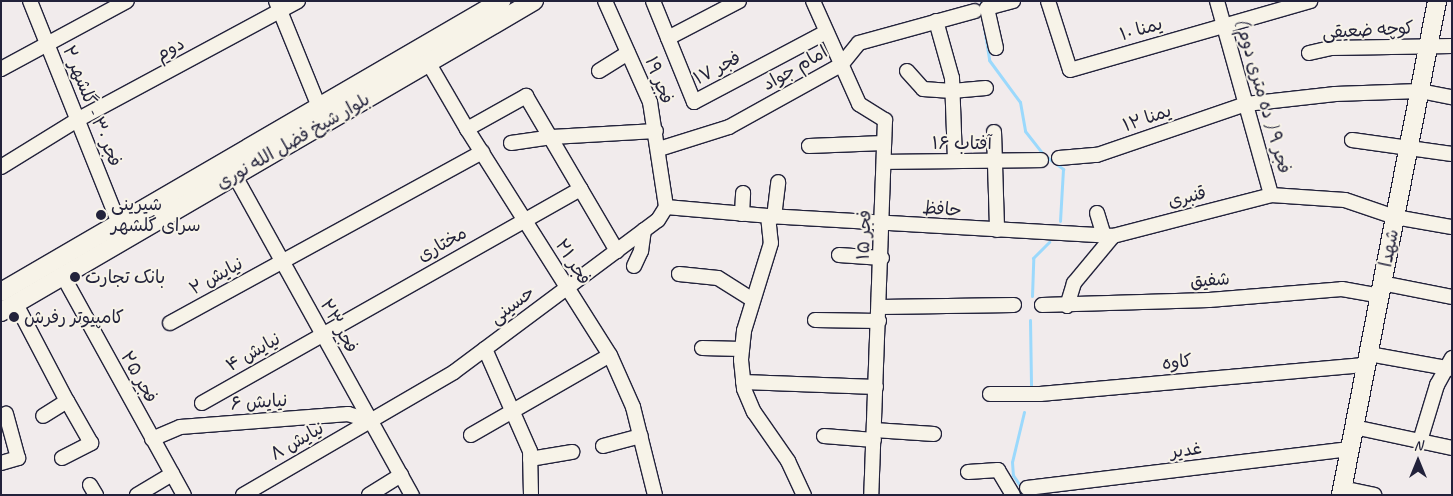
<!DOCTYPE html>
<html>
<head>
<meta charset="utf-8">
<style>
  body { margin:0 }
  #map { position:relative; width:1453px; height:496px; overflow:hidden; background:#f1ebec; font-family:Caveat,"Playpen Sans Arabic",sans-serif }
  div>[style] { position:absolute }
  .stream>* { height:3px; margin:-1.5px; padding:0 1.5px; transform-origin:1.5px; border-radius:1.5px; background:#9bd9fc }
  .roads { filter:drop-shadow(1px 0 #22223b) drop-shadow(-1px 0 #22223b) drop-shadow(0 1px #22223b) drop-shadow(0 -1px #22223b) }
  .minor>* { height:14px; margin:-7px; padding:0 7px; transform-origin:7px; border-radius:7px; background:#f7f3e8 }
  .major>* { height:18px; margin:-9px; padding:0 9px; transform-origin:9px; border-radius:9px; background:#f7f3e8 }
  .dots>* { width:14px; height:14px; translate:-50% -50%; box-sizing:border-box; border:2px solid #f7f3e8; border-radius:50% }
  span { translate:-50% -50%; white-space:nowrap; text-align:center; line-height:1.15; -webkit-text-stroke:4px #f7f3e8; paint-order:stroke }
  .street-label { font-size:18px; color:#22223b }
  .poi-label { font-size:18px; color:#22223b }
  .left { translate:0 -50%; text-align:left }
  .frame { position:absolute; inset:0; border:2px solid #22223b; pointer-events:none }
  .north { position:absolute; left:1393px; top:436px; width:50px; height:50px; -webkit-text-stroke:4px #f7f3e8; paint-order:stroke; rotate:0deg; font-size:14px; font-weight:700; line-height:20px; text-align:center; color:#22223b }
  .north::after { content:''; display:block; margin:auto; width:18px; height:22px; background:#22223b; clip-path:polygon(50% 0,100% 100%,50% 72%,0 100%) }
</style>
</head>
<body>
<div id="map">
  <div class="stream">
    <div style="left:981px;top:1px;width:8px;rotate:83deg"></div>
    <div style="left:984px;top:27px;width:33px;rotate:81deg"></div>
    <div style="left:989px;top:60px;width:52px;rotate:53.6deg"></div>
    <div style="left:1020px;top:102px;width:29px;rotate:80deg"></div>
    <div style="left:1025px;top:131px;width:31px;rotate:52deg"></div>
    <div style="left:1044px;top:155px;width:24px;rotate:36deg"></div>
    <div style="left:1063px;top:169px;width:52px;rotate:93.3deg"></div>
    <div style="left:1032px;top:296px;width:38px;rotate:-88deg"></div>
    <div style="left:1033px;top:258px;width:23px;rotate:-45deg"></div>
    <div style="left:1030px;top:320px;width:65px;rotate:89.1deg"></div>
    <div style="left:1024px;top:412px;width:51px;rotate:103.5deg"></div>
    <div style="left:1012px;top:462px;width:13px;rotate:86deg"></div>
    <div style="left:1013px;top:475px;width:24px;rotate:57deg"></div>
  </div>
  <div class="roads">
    <div class="minor">
      <div style="left:30px;top:1px;width:240px;rotate:68.2deg"></div>
      <div style="left:276px;top:1px;width:114px;rotate:67.9deg"></div>
      <div style="left:605px;top:1px;width:111px;rotate:66deg"></div>
      <div style="left:650px;top:102px;width:106px;rotate:81.3deg"></div>
      <div style="left:653px;top:1px;width:109px;rotate:67.9deg"></div>
      <div style="left:694px;top:102px;width:149px;rotate:-27.9deg"></div>
      <div style="left:813px;top:1px;width:113px;rotate:65.9deg"></div>
      <div style="left:859px;top:104px;width:31px;rotate:32deg"></div>
      <div style="left:885px;top:120px;width:375px;rotate:92.1deg"></div>
      <div style="left:1048px;top:1px;width:72px;rotate:72.3deg"></div>
      <div style="left:1070px;top:70px;width:250px;rotate:-16deg"></div>
      <div style="left:1217px;top:1px;width:201px;rotate:74.4deg"></div>
      <div style="left:936px;top:21px;width:59px;rotate:74.3deg"></div>
      <div style="left:952px;top:78px;width:83px;rotate:87.9deg"></div>
      <div style="left:668px;top:38px;width:80px;rotate:-27.5deg"></div>
      <div style="left:996px;top:48px;width:41px;rotate:-102.7deg"></div>
      <div style="left:987px;top:8px;width:27px;rotate:-15deg"></div>
      <div style="left:1309px;top:53px;width:23px;rotate:-13deg"></div>
      <div style="left:1331px;top:48px;width:121px;rotate:-0.9deg"></div>
      <div style="left:428px;top:62px;width:78px;rotate:59.8deg"></div>
      <div style="left:467px;top:129px;width:267px;rotate:57.7deg"></div>
      <div style="left:610px;top:355px;width:57px;rotate:66.1deg"></div>
      <div style="left:633px;top:407px;width:91px;rotate:76deg"></div>
      <div style="left:1px;top:69px;width:143px;rotate:-28.4deg"></div>
      <div style="left:599px;top:71px;width:34px;rotate:-32deg"></div>
      <div style="left:907px;top:71px;width:24px;rotate:48deg"></div>
      <div style="left:923px;top:89px;width:29px;rotate:4deg"></div>
      <div style="left:952px;top:91px;width:34px;rotate:-5deg"></div>
      <div style="left:467px;top:129px;width:68px;rotate:-29.2deg"></div>
      <div style="left:526px;top:96px;width:180px;rotate:59.6deg"></div>
      <div style="left:994px;top:132px;width:98px;rotate:88.2deg"></div>
      <div style="left:1352px;top:140px;width:101px;rotate:8deg"></div>
      <div style="left:511px;top:143px;width:41px;rotate:-8.3deg"></div>
      <div style="left:552px;top:137px;width:104px;rotate:-3.3deg"></div>
      <div style="left:809px;top:146px;width:75px;rotate:-2.3deg"></div>
      <div style="left:659px;top:149px;width:73px;rotate:-17.4deg"></div>
      <div style="left:729px;top:127px;width:128px;rotate:-29deg"></div>
      <div style="left:841px;top:65px;width:28px;rotate:-51deg"></div>
      <div style="left:859px;top:43px;width:120px;rotate:-15.4deg"></div>
      <div style="left:1059px;top:158px;width:38px;rotate:-5deg"></div>
      <div style="left:1097px;top:155px;width:157px;rotate:-18.9deg"></div>
      <div style="left:1246px;top:104px;width:90px;rotate:-6.4deg"></div>
      <div style="left:1335px;top:94px;width:85px;rotate:-2deg"></div>
      <div style="left:1420px;top:91px;width:33px;rotate:11deg"></div>
      <div style="left:884px;top:162px;width:157px;rotate:-0.7deg"></div>
      <div style="left:1px;top:167px;width:89px;rotate:-31.7deg"></div>
      <div style="left:77px;top:120px;width:251px;rotate:-28.3deg"></div>
      <div style="left:235px;top:176px;width:365px;rotate:61deg"></div>
      <div style="left:666px;top:207px;width:102px;rotate:5deg"></div>
      <div style="left:768px;top:216px;width:346px;rotate:3.3deg"></div>
      <div style="left:1113px;top:236px;width:163px;rotate:-14.5deg"></div>
      <div style="left:1271px;top:195px;width:74px;rotate:3.9deg"></div>
      <div style="left:1345px;top:200px;width:53px;rotate:18.8deg"></div>
      <div style="left:1395px;top:217px;width:58px;rotate:10deg"></div>
      <div style="left:1097px;top:213px;width:24px;rotate:73deg"></div>
      <div style="left:742px;top:214px;width:21px;rotate:-87deg"></div>
      <div style="left:768px;top:216px;width:27px;rotate:84deg"></div>
      <div style="left:771px;top:243px;width:92px;rotate:107.1deg"></div>
      <div style="left:744px;top:331px;width:29px;rotate:96deg"></div>
      <div style="left:741px;top:360px;width:29px;rotate:84deg"></div>
      <div style="left:744px;top:389px;width:25px;rotate:67deg"></div>
      <div style="left:754px;top:412px;width:60px;rotate:55.2deg"></div>
      <div style="left:788px;top:461px;width:38px;rotate:65deg"></div>
      <div style="left:774px;top:217px;width:35px;rotate:-83deg"></div>
      <div style="left:839px;top:255px;width:43px;rotate:4deg"></div>
      <div style="left:634px;top:266px;width:17px;rotate:-65deg"></div>
      <div style="left:641px;top:251px;width:21px;rotate:-82deg"></div>
      <div style="left:679px;top:274px;width:39px;rotate:6deg"></div>
      <div style="left:718px;top:278px;width:41px;rotate:32.2deg"></div>
      <div style="left:63px;top:276px;width:250px;rotate:61.1deg"></div>
      <div style="left:1382px;top:283px;width:71px;rotate:11.3deg"></div>
      <div style="left:16px;top:304px;width:110px;rotate:62.3deg"></div>
      <div style="left:67px;top:401px;width:28px;rotate:148deg"></div>
      <div style="left:1042px;top:305px;width:167px;rotate:-1.7deg"></div>
      <div style="left:1209px;top:300px;width:133px;rotate:-4.7deg"></div>
      <div style="left:1342px;top:289px;width:39px;rotate:10deg"></div>
      <div style="left:1067px;top:306px;width:24px;rotate:-73deg"></div>
      <div style="left:1074px;top:283px;width:61px;rotate:-50.3deg"></div>
      <div style="left:880px;top:307px;width:134px;rotate:-0.9deg"></div>
      <div style="left:815px;top:320px;width:64px;rotate:0.9deg"></div>
      <div style="left:170px;top:323px;width:356px;rotate:-28.7deg"></div>
      <div style="left:702px;top:348px;width:40px;rotate:1.4deg"></div>
      <div style="left:485px;top:349px;width:111px;rotate:66.2deg"></div>
      <div style="left:530px;top:451px;width:44px;rotate:88.7deg"></div>
      <div style="left:1369px;top:354px;width:84px;rotate:10.2deg"></div>
      <div style="left:743px;top:382px;width:133px;rotate:2.2deg"></div>
      <div style="left:990px;top:394px;width:50px"></div>
      <div style="left:1040px;top:394px;width:328px;rotate:-5.1deg"></div>
      <div style="left:202px;top:403px;width:435px;rotate:-29.5deg"></div>
      <div style="left:1354px;top:427px;width:100px;rotate:12.1deg"></div>
      <div style="left:874px;top:430px;width:60px;rotate:3.8deg"></div>
      <div style="left:471px;top:435px;width:160px;rotate:-29.9deg"></div>
      <div style="left:824px;top:436px;width:50px;rotate:4.6deg"></div>
      <div style="left:152px;top:439px;width:30px;rotate:-23deg"></div>
      <div style="left:180px;top:427px;width:169px;rotate:-4.4deg"></div>
      <div style="left:348px;top:414px;width:24px;rotate:17deg"></div>
      <div style="left:1420px;top:441px;width:59px;rotate:-73.1deg"></div>
      <div style="left:1437px;top:385px;width:31px;rotate:-61deg"></div>
      <div style="left:603px;top:446px;width:39px;rotate:-15deg"></div>
      <div style="left:62px;top:458px;width:33px;rotate:-27deg"></div>
      <div style="left:91px;top:443px;width:48px;rotate:-119.7deg"></div>
      <div style="left:530px;top:459px;width:43px;rotate:-9.5deg"></div>
      <div style="left:1px;top:463px;width:18px;rotate:-16deg"></div>
      <div style="left:18px;top:458px;width:46px;rotate:-105.3deg"></div>
      <div style="left:968px;top:472px;width:30px;rotate:-4deg"></div>
      <div style="left:998px;top:470px;width:29px;rotate:59deg"></div>
      <div style="left:90px;top:485px;width:12px;rotate:59deg"></div>
      <div style="left:1027px;top:488px;width:325px;rotate:-6.9deg"></div>
      <div style="left:1342px;top:488px;width:33px;rotate:12deg"></div>
      <div style="left:137px;top:495px;width:41px;rotate:-31deg"></div>
      <div style="left:243px;top:495px;width:244px;rotate:-30.2deg"></div>
      <div style="left:454px;top:372px;width:254px;rotate:-36.7deg"></div>
      <div style="left:658px;top:220px;width:15px;rotate:-58deg"></div>
      <div style="left:369px;top:495px;width:38px;rotate:-32deg"></div>
    </div>
    <div class="major">
      <div style="left:1px;top:292px;width:579px;rotate:-30.2deg"></div>
      <div style="left:1px;top:312px;width:617px;rotate:-30.26deg"></div>
      <div style="left:1341px;top:495px;width:503px;rotate:-79deg"></div>
    </div>
  </div>
  <div class="dots">
    <div style="left:101px;top:215px;background:#22223b"></div>
    <div style="left:75px;top:277px;background:#22223b"></div>
    <div style="left:14px;top:317px;background:#22223b"></div>
  </div>
  <div class="street-label">
    <span style="left:1141px;top:29px;rotate:-16deg">یمنا ۱۰</span>
    <span style="left:1368px;top:30px;rotate:-3deg">کوچه ضعیقی</span>
    <span style="left:170px;top:49px;rotate:-28deg">دوم</span>
    <span style="left:717px;top:68px;rotate:-28deg">فجر ۱۷</span>
    <span style="left:795px;top:68px;rotate:-30deg">امام جواد</span>
    <span style="left:659px;top:80px;rotate:69deg">فجر ۱۹</span>
    <span style="left:1263px;top:96px;rotate:74deg">فجر ۹ ( ده متری دوم )</span>
    <span style="left:92px;top:106px;rotate:68deg">فجر ۳۰ - گلشهر ۲</span>
    <span style="left:1147px;top:118px;rotate:-19deg">یمنا ۱۲</span>
    <span style="left:293px;top:141px;rotate:-30deg">بلوار شیخ فضل الله نوری</span>
    <span style="left:962px;top:143px">آفتاب ۱۶</span>
    <span style="left:1187px;top:197px;rotate:-15deg">قنبری</span>
    <span style="left:942px;top:209px;rotate:4deg">حافظ</span>
    <span style="left:864px;top:235px;rotate:-88deg">فجر ۱۵</span>
    <span style="left:442px;top:244px;rotate:-29deg">مختاری</span>
    <span style="left:1389px;top:248px;rotate:-79deg">شهدا</span>
    <span style="left:573px;top:262px;rotate:58deg">فجر ۲۱</span>
    <span style="left:216px;top:276px;rotate:-29deg">نیایش ۲</span>
    <span style="left:1210px;top:280px;rotate:-4deg">شفیق</span>
    <span style="left:512px;top:305px;rotate:-37deg">حسینی</span>
    <span style="left:339px;top:326px;rotate:61deg">فجر ۲۳</span>
    <span style="left:253px;top:352px;rotate:-30deg">نیایش ۴</span>
    <span style="left:1177px;top:362px;rotate:-5deg">کاوه</span>
    <span style="left:139px;top:377px;rotate:61deg">فجر ۲۵</span>
    <span style="left:259px;top:402px;rotate:-4deg">نیایش ۶</span>
    <span style="left:297px;top:441px;rotate:-30deg">نیایش ۸</span>
    <span style="left:1186px;top:450px;rotate:-7deg">غدیر</span>
  </div>
  <div class="poi-label">
    <span class="left" style="left:111px;top:215px">شیرینی<br>سرای گلشهر</span>
    <span class="left" style="left:85px;top:277px">بانک تجارت</span>
    <span class="left" style="left:24px;top:317px">کامپیوتر رفرش</span>
  </div>
  <div class="frame"></div>
  <div class="north">N</div>
</div>
</body>
</html>
